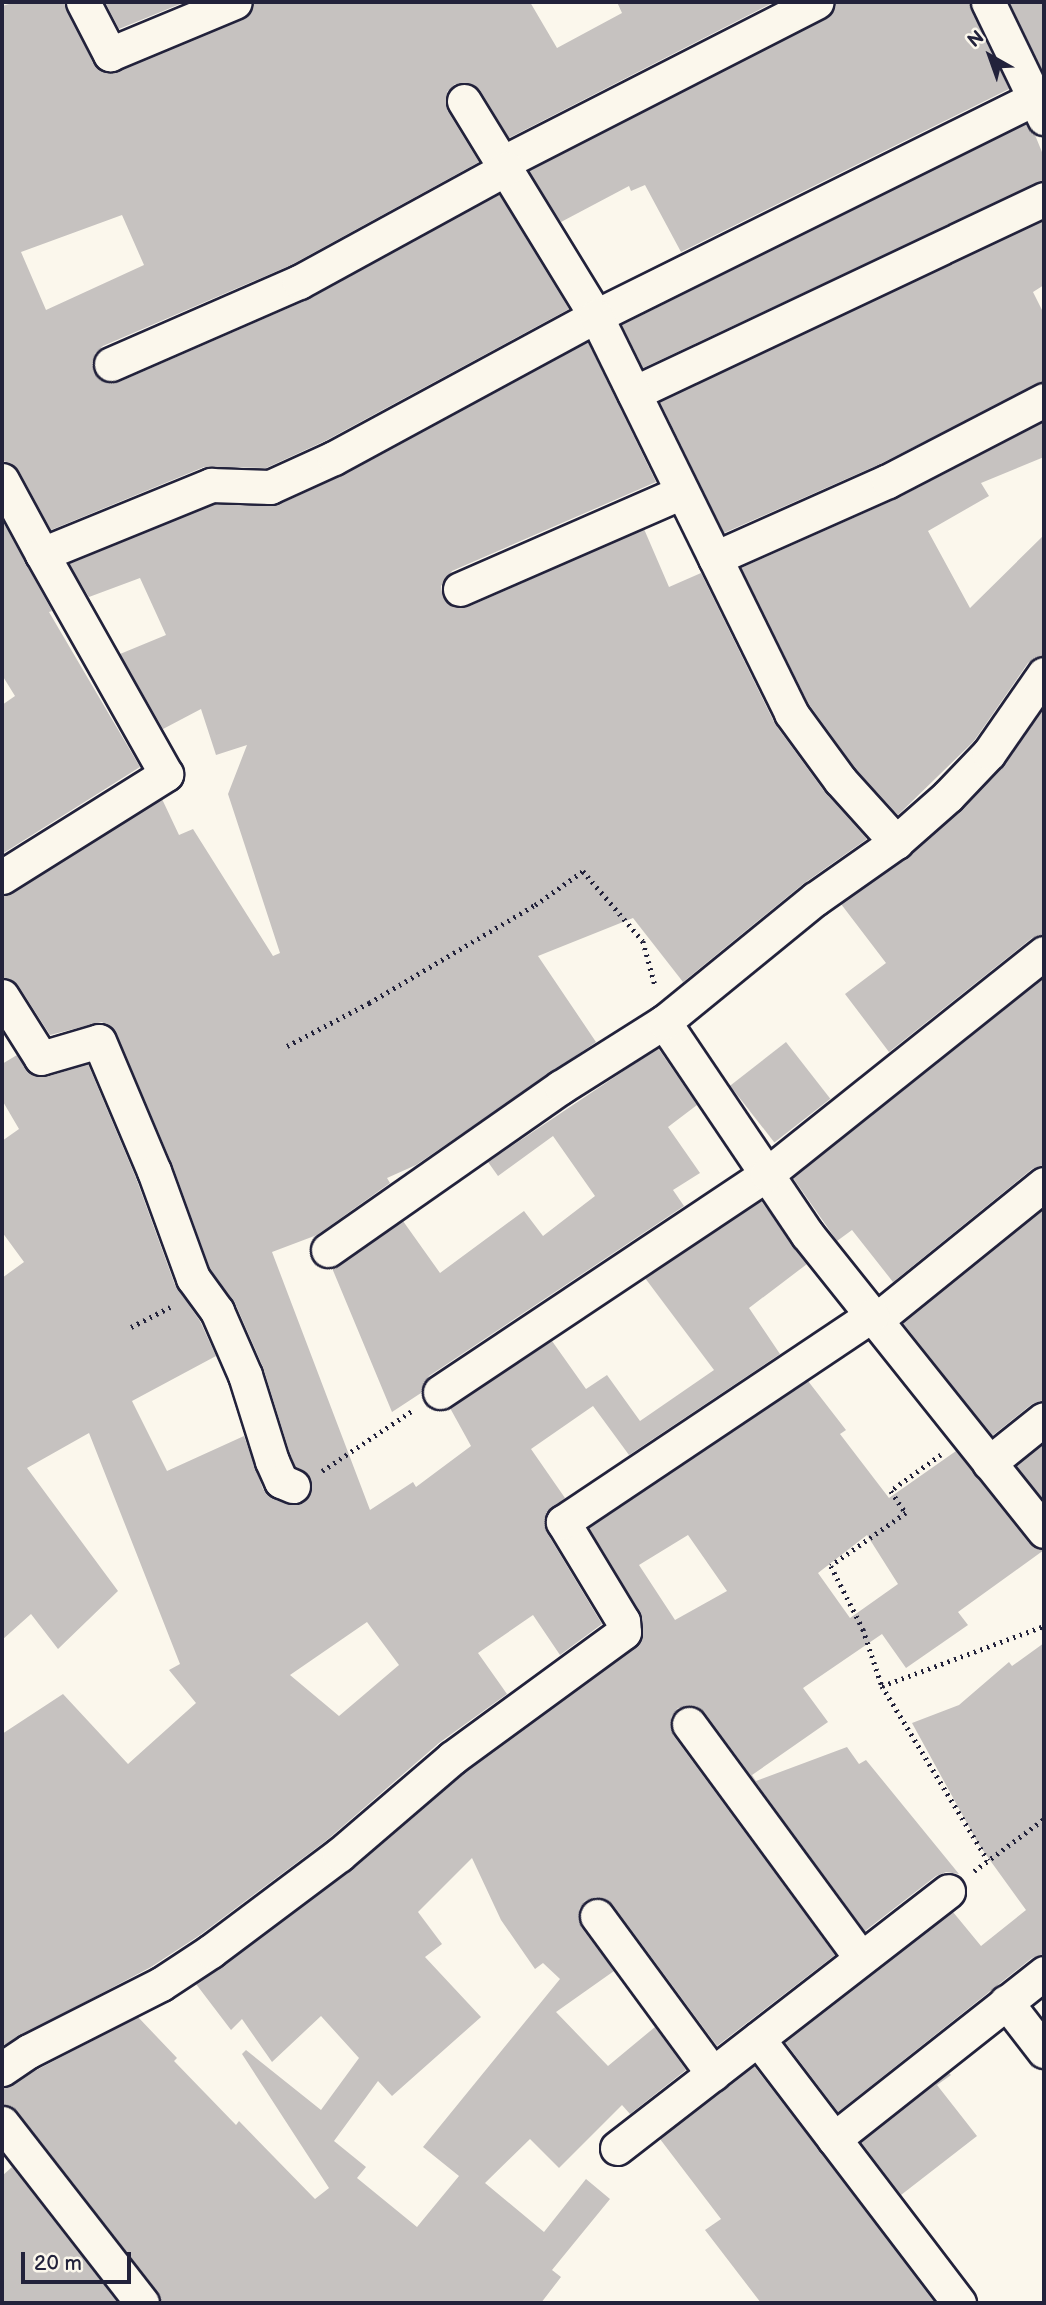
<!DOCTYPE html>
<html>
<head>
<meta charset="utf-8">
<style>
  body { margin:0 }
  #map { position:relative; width:1046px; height:2305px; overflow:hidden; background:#fbf7ec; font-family:"Balsamiq Sans",sans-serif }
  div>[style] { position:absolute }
  .building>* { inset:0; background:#c6c2c0; transform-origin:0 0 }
  .path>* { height:4.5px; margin-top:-2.25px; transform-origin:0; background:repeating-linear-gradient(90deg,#22223b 0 2px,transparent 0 7px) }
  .roads { filter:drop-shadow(2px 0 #22223b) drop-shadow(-2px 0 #22223b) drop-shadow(0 2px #22223b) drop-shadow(0 -2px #22223b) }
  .minor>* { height:33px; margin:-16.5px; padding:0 16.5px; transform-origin:16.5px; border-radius:16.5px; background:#fbf7ec }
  span { translate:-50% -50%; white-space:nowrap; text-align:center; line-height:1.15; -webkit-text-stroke:7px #fbf7ec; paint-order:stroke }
  .frame { position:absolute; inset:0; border:4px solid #22223b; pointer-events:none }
  .north { position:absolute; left:955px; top:21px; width:70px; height:70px; -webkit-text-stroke:5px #fbf7ec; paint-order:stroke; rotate:320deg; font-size:19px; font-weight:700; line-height:28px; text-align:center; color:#22223b }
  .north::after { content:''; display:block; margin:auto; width:24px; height:32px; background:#22223b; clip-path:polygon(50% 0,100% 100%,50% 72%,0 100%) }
  .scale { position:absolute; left:21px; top:2252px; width:110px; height:32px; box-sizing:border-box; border:4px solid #22223b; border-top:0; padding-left:9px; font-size:21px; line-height:24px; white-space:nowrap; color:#22223b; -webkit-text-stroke:5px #fbf7ec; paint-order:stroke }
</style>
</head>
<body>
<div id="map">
  <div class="building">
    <div style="clip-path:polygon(evenodd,16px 2px,64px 2px,93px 63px,109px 73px,242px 20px,251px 13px,254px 2px,530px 2px,557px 48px,622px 13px,617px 2px,774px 2px,509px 138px,480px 90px,473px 84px,455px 84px,447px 92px,447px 110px,479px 162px,291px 265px,103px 346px,95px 353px,92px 363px,94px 372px,100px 380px,119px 382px,307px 300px,499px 194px,569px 309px,325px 441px,266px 468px,204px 467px,51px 530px,19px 471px,11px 463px,2px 461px,2px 6px,16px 2px,122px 215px,144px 265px,46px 310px,21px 252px,122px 215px)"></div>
    <div style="clip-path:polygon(105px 2px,185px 2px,119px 29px)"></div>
    <div style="clip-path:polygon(835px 2px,969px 2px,1009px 89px,681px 252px,645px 185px,631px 191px,629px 186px,561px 222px,529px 171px,825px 19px,832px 12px)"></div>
    <div style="clip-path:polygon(1009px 2px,1044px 2px,1042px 70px)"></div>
    <div style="clip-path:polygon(1026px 124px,1035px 135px,1044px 157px,1044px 180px,643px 368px,622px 325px)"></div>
    <div style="clip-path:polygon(1044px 220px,1044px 285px,1033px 292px,1044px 314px,1044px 381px,880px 464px,724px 533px,660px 402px)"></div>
    <div style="clip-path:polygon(evenodd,588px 342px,656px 482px,452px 571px,441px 586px,443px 597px,457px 608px,468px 607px,644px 529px,669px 587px,701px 573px,775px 724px,824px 791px,867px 839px,803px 884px,683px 982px,633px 918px,538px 956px,596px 1042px,416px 1165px,387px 1178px,390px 1183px,317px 1235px,272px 1252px,370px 1510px,413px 1482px,416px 1487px,471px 1446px,450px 1408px,552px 1341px,586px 1389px,607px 1375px,640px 1421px,714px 1370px,645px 1278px,761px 1201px,807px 1264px,749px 1308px,780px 1354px,629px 1455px,593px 1406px,531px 1449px,565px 1498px,546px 1513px,546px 1531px,602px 1624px,560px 1655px,533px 1615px,478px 1653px,507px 1694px,439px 1743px,327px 1840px,200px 1935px,151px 1967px,2px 2046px,2px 1734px,63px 1694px,128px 1764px,196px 1703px,169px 1670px,180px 1664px,89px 1433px,27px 1468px,118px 1591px,58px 1649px,31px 1614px,2px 1640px,2px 1278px,24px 1262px,2px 1232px,2px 1141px,19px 1129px,2px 1100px,2px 1064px,17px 1055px,33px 1076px,46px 1077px,88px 1064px,136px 1178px,175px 1285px,200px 1321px,216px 1356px,132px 1401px,167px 1471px,244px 1436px,263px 1489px,273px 1498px,296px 1505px,310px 1494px,312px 1484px,308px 1474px,295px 1466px,290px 1454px,263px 1367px,235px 1303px,210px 1269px,172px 1164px,116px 1033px,102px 1022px,50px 1035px,18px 985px,2px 977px,2px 896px,12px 893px,162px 799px,179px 835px,193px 829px,273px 956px,280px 953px,228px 794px,247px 745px,216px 755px,201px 709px,163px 729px,120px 654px,166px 635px,140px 578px,89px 597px,69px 564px,214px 504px,278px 505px,343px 475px,588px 342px,367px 1622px,399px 1665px,339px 1716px,290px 1675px,367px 1622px)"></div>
    <div style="clip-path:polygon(1044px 422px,1044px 457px,981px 483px,989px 496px,928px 531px,970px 608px,1044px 535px,1044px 655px,1028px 663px,974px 741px,898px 815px,855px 768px,808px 703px,741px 568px,896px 499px)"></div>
    <div style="clip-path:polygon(2px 520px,52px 611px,49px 612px,140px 767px,2px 854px,2px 705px,15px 696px,2px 675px)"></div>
    <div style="clip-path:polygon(1044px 707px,1044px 934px,1032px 938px,889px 1052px,845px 994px,886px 963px,841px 904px,907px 858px,962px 809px,1005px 764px)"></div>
    <div style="clip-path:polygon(1044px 977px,1044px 1165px,1032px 1169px,893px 1282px,852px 1230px,837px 1241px,793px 1178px)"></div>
    <div style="left:786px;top:1042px;width:72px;height:71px;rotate:52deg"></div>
    <div style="clip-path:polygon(658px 1048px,697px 1105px,668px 1127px,700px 1173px,673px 1190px,684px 1206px,429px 1376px,421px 1393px,392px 1412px,332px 1268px,403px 1221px,440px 1273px,524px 1211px,543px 1236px,595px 1196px,553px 1136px,498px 1176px,488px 1162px)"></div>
    <div style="clip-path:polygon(1044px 1209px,1044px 1400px,1032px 1404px,992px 1436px,903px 1323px)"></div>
    <div style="clip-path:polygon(evenodd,808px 1381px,846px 1430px,840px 1434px,889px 1498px,956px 1451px,1029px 1543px,1044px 1550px,958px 1612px,968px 1625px,906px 1668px,882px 1634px,803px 1688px,828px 1722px,752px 1775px,756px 1781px,847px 1747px,859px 1764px,866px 1760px,959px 1874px,946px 1872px,936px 1876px,865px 1931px,705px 1713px,696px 1706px,678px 1708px,671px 1717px,673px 1735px,835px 1955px,717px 2046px,613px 1905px,596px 1897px,585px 1901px,579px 1909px,581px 1927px,614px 1971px,556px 2012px,608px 2066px,655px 2027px,686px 2070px,630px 2114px,622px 2105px,559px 2168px,530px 2139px,485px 2183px,544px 2232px,586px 2179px,610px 2199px,552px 2270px,561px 2277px,541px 2303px,161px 2303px,157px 2291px,17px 2111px,2px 2104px,2px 2088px,138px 2017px,177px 2058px,174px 2061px,236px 2125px,239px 2121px,315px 2199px,329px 2188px,242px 2054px,246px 2050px,321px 2110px,359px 2058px,321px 2016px,272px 2062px,242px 2019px,231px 2030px,196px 1984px,351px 1870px,464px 1773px,636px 1647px,643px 1631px,640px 1612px,589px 1528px,808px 1381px,688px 1535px,727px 1591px,675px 1620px,639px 1565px,688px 1535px,808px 1381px,867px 1535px,898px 1584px,850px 1618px,818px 1573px,867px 1535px,808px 1381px,472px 1858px,501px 1920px,535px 1969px,543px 1963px,560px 1979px,423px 2147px,459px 2176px,417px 2227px,357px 2178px,366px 2167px,334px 2141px,378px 2081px,392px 2096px,481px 2017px,425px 1957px,442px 1944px,418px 1912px,472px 1858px)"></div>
    <div style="clip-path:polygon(1044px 1443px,1044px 1500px,1016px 1466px)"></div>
    <div style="clip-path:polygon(1044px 1643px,1044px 1954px,1032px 1958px,838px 2112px,785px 2042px,953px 1912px,981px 1946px,1026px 1910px,979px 1845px,912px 1723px,959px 1705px,1009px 1662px,1012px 1666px)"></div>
    <div style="clip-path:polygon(754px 2066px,819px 2150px,935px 2303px,761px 2303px,705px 2230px,721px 2219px,660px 2139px)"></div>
    <div style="clip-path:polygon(949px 2073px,951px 2075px,937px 2085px,977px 2136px,901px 2195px,861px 2142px)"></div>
    <div style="clip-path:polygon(12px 2167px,118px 2303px,2px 2303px,2px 2176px)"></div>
  </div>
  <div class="path">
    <div style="left:287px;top:1046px;width:93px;rotate:-27.7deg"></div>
    <div style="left:369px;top:1003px;width:193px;rotate:-30.6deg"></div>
    <div style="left:535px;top:905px;width:59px;rotate:-35.3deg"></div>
    <div style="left:583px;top:871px;width:92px;rotate:49.4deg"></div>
    <div style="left:643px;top:941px;width:46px;rotate:74.7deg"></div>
    <div style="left:131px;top:1327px;width:44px;rotate:-27.1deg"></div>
    <div style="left:941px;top:1455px;width:62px;rotate:144.2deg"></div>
    <div style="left:891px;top:1491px;width:27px;rotate:56deg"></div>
    <div style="left:906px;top:1513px;width:92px;rotate:144.8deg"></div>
    <div style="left:831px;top:1566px;width:71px;rotate:63.1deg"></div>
    <div style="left:863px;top:1629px;width:60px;rotate:71.6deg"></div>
    <div style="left:882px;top:1686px;width:204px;rotate:58.7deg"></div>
    <div style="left:322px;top:1471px;width:110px;rotate:-33.8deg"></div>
    <div style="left:882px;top:1686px;width:173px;rotate:-20.3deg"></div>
    <div style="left:974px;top:1871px;width:87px;rotate:-36.6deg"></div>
  </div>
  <div class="roads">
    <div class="minor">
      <div style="left:83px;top:2px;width:59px;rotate:62.6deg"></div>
      <div style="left:110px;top:54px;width:135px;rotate:-22.6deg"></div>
      <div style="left:988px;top:2px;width:129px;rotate:64.2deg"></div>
      <div style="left:464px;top:101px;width:252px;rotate:58.5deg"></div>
      <div style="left:596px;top:316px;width:490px;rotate:-26.4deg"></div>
      <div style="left:504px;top:162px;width:351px;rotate:-27.1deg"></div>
      <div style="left:111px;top:364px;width:205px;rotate:-23.6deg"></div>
      <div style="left:299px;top:282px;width:237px;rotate:-28.7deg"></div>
      <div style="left:634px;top:393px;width:454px;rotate:-25.3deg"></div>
      <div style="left:2px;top:480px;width:84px;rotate:61.6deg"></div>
      <div style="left:42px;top:554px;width:183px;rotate:-22.2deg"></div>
      <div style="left:211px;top:485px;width:59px;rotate:1.9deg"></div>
      <div style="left:270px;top:487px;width:70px;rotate:-24.4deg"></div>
      <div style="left:334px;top:458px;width:298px;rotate:-28.5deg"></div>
      <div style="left:596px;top:316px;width:442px;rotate:63.8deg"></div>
      <div style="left:791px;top:713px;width:83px;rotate:53.8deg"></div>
      <div style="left:840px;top:780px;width:84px;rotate:47.9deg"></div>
      <div style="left:715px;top:558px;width:189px;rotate:-24deg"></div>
      <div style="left:888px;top:481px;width:176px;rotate:-27.4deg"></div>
      <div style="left:460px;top:589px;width:242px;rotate:-23.6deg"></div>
      <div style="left:2px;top:877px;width:194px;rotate:-32.1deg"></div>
      <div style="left:166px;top:774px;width:253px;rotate:-119.4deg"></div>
      <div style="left:2px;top:996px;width:73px;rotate:57.8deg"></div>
      <div style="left:41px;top:1058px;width:60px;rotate:-16.3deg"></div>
      <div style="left:99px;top:1041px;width:141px;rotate:67.1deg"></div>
      <div style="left:154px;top:1171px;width:114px;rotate:70deg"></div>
      <div style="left:193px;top:1278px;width:41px;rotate:54deg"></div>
      <div style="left:217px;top:1311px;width:70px;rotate:66.4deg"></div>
      <div style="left:245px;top:1375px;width:90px;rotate:72.6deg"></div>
      <div style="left:272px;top:1461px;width:22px;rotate:66deg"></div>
      <div style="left:281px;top:1481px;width:13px;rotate:23deg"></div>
      <div style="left:664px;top:1022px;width:256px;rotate:56deg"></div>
      <div style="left:807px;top:1234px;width:380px;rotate:51.4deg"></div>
      <div style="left:328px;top:1250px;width:284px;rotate:-35deg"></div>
      <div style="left:561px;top:1087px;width:122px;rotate:-32.3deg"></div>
      <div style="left:664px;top:1022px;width:195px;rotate:-39.2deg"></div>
      <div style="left:815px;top:899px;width:99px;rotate:-35.1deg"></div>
      <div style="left:896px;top:842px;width:69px;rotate:-41.5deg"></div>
      <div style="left:948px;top:796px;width:59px;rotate:-46.4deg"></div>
      <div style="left:989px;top:753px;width:96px;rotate:-55.2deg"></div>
      <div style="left:876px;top:1320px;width:216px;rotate:-39deg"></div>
      <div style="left:440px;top:1392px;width:393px;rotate:-33.7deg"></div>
      <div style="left:767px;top:1174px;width:354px;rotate:-38.6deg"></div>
      <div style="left:989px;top:1463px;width:70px;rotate:-38.7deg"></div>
      <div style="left:689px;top:1724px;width:290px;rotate:53.7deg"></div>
      <div style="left:597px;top:1916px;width:196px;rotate:53.7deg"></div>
      <div style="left:1006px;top:2002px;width:62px;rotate:52.2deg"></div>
      <div style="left:758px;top:2039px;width:332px;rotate:52.7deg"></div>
      <div style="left:2px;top:2069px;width:32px;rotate:-34deg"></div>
      <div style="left:29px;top:2051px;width:148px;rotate:-26.9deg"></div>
      <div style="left:161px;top:1984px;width:60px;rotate:-33.4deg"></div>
      <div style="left:211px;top:1951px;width:160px;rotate:-36.9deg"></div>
      <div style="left:339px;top:1855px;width:149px;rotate:-40.6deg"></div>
      <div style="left:452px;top:1758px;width:213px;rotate:-36.2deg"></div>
      <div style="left:624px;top:1632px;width:11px;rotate:-95deg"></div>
      <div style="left:623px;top:1621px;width:116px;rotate:-121.2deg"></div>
      <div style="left:563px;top:1522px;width:372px;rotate:-33.8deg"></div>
      <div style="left:2px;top:2123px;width:228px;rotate:52.1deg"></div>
      <div style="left:834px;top:2139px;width:268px;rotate:-38.3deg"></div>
      <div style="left:617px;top:2148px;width:419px;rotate:-37.8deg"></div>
    </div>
  </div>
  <div class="frame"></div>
  <div class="north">N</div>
  <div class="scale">20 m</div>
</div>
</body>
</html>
